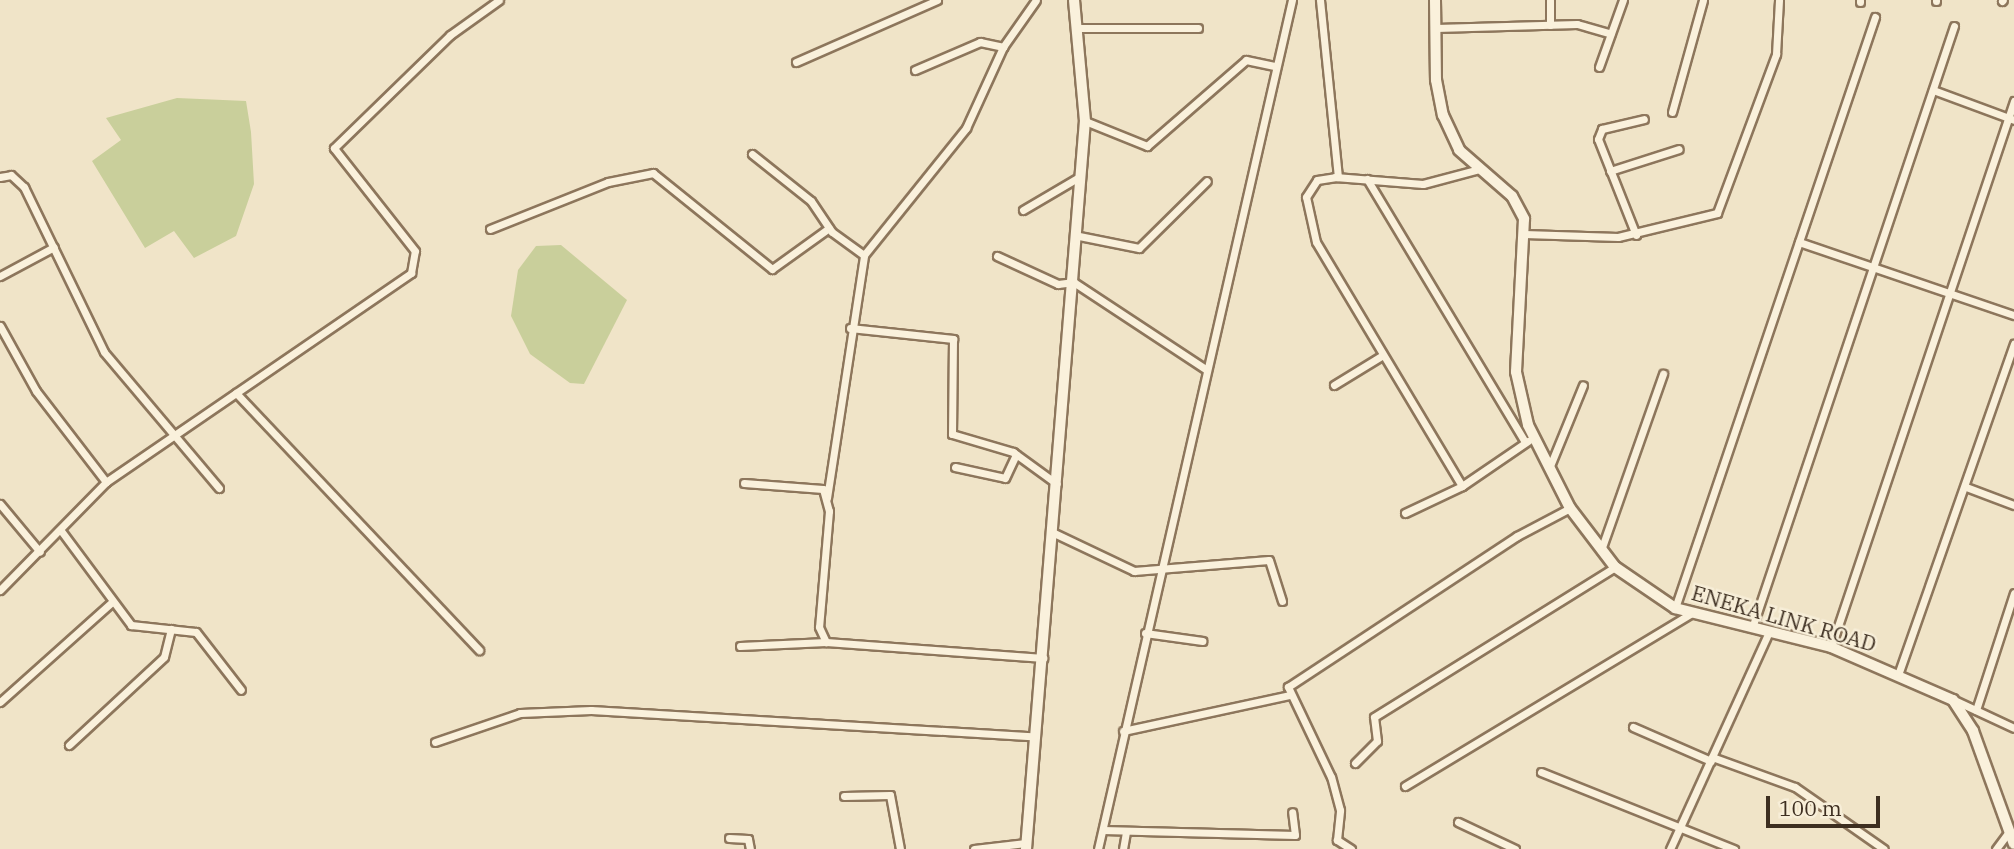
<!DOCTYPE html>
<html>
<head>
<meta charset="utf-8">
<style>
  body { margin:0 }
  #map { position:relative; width:2014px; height:849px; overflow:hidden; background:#f0e4c8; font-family:"IBM Plex Serif",serif }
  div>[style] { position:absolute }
  .green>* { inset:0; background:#c9cf9b }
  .roads { filter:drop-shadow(2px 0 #8d765c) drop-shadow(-2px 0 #8d765c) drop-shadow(0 2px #8d765c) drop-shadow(0 -2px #8d765c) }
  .street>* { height:7px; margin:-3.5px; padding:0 3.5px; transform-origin:3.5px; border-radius:3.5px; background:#faf1dc }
  .secondary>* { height:10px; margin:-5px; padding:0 5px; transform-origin:5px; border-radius:5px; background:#faf1dc }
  span { translate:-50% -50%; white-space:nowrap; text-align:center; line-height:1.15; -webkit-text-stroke:5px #f7eed8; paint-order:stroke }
  .street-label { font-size:21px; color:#3d2e20 }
  .scale { position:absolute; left:1766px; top:796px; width:114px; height:32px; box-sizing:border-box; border:4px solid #3d2e20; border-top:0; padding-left:9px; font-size:21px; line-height:24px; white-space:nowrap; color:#3d2e20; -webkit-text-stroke:5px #f7eed8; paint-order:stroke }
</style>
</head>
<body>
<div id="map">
  <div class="green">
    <div style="clip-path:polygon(177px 98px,246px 101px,251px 132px,254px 184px,236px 236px,194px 258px,174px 231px,145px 248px,92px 161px,121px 140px,106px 118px)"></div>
    <div style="clip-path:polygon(561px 245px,627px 300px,584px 384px,570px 383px,530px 354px,511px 316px,518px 270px,536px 246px)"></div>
  </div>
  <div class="roads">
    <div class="street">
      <div style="left:1320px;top:0;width:178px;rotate:84.2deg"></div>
      <div style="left:1936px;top:0;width:1px;rotate:90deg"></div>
      <div style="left:2002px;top:1px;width:1px;rotate:-45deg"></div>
      <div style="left:1860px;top:2px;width:2px;rotate:-90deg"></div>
      <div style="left:1550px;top:25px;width:25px;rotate:-90deg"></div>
      <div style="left:1078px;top:28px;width:120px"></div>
      <div style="left:1436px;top:28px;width:141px;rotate:-1.6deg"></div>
      <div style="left:1577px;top:24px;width:35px;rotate:16deg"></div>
      <div style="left:796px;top:62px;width:154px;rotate:-23.7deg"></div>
      <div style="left:1599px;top:67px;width:71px;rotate:-70.3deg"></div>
      <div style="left:915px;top:70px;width:71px;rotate:-23.3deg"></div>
      <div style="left:980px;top:42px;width:24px;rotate:12deg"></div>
      <div style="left:1933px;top:90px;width:86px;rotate:20.3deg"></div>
      <div style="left:1672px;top:112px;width:116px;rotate:-74.5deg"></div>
      <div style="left:1085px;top:121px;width:67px;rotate:22deg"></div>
      <div style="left:1147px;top:146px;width:131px;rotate:-41deg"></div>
      <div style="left:1246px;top:60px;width:29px;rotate:12deg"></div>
      <div style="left:752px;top:154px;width:75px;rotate:38.5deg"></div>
      <div style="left:811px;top:201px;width:37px;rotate:56deg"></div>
      <div style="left:832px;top:232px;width:39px;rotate:36deg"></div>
      <div style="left:1610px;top:171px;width:72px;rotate:-17.7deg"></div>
      <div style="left:0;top:177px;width:11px;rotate:-10deg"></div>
      <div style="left:11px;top:175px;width:18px;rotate:43deg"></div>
      <div style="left:24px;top:187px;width:183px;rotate:64.1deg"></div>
      <div style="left:104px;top:352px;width:178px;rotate:49.8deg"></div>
      <div style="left:1367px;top:179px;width:307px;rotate:59deg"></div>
      <div style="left:1023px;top:210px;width:67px;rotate:-30.4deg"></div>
      <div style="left:490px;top:229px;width:127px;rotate:-21.7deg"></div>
      <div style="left:608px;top:182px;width:46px;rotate:-11.3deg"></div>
      <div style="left:653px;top:173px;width:153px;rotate:38.9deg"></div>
      <div style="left:772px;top:269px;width:70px;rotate:-35.7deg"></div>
      <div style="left:1524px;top:234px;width:94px;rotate:1.8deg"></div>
      <div style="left:1618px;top:237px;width:102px;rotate:-13.6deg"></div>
      <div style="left:1717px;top:213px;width:170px;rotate:-69.6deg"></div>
      <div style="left:1776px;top:54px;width:54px;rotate:-86.8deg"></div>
      <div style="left:1636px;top:235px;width:103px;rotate:-111.6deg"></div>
      <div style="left:1598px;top:139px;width:11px;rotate:-68deg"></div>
      <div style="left:1602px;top:129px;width:43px;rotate:-13.4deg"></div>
      <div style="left:1079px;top:236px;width:61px;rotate:11.3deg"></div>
      <div style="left:1139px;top:248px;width:95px;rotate:-44.6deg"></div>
      <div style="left:1799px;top:242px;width:227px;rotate:18.8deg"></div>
      <div style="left:997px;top:256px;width:67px;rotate:24.7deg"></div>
      <div style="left:1058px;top:284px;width:16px;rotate:-7deg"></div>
      <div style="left:0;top:276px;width:61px;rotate:-28.2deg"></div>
      <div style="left:1075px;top:283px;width:158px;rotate:33.4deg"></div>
      <div style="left:0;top:326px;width:74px;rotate:61deg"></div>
      <div style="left:36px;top:391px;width:115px;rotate:52.4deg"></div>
      <div style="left:850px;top:328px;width:104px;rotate:6.1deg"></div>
      <div style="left:953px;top:339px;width:95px;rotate:90.6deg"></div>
      <div style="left:952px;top:434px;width:64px;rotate:16.4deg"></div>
      <div style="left:1013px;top:452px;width:54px;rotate:36deg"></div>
      <div style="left:1334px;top:385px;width:57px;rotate:-31.5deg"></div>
      <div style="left:236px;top:393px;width:354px;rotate:46.6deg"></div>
      <div style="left:1550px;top:466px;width:87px;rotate:-67.8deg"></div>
      <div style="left:955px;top:467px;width:51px;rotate:12.4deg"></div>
      <div style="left:1005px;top:478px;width:26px;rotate:-65deg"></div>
      <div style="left:744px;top:483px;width:79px;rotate:4.3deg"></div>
      <div style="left:823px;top:489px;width:23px;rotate:75deg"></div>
      <div style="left:829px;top:511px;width:116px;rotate:94.9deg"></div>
      <div style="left:819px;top:627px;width:17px;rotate:65deg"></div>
      <div style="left:826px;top:642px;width:218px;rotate:4.2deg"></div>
      <div style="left:1462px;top:486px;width:284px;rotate:-120.9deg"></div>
      <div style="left:1316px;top:242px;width:46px;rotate:-102.5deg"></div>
      <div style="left:1306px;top:197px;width:20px;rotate:-57deg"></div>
      <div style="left:1317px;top:180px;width:18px;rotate:-9deg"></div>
      <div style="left:1335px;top:177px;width:88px;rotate:4.5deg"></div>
      <div style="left:1423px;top:184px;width:55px;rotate:-14.8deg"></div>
      <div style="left:1966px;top:487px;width:51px;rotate:20.6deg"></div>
      <div style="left:827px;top:498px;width:246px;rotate:-81.3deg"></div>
      <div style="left:864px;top:255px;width:163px;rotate:-51.2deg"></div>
      <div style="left:966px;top:128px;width:89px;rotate:-65.4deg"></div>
      <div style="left:1003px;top:47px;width:57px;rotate:-54.9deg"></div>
      <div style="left:0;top:504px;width:62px;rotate:50.2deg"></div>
      <div style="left:1405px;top:513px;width:63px;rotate:-25.3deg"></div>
      <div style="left:1462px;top:486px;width:80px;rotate:-34.3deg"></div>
      <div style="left:62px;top:532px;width:116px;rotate:53.4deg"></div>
      <div style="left:131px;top:625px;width:65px;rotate:6.1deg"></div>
      <div style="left:196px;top:632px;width:73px;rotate:52.2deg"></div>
      <div style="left:1054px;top:533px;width:89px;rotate:25.4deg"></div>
      <div style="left:1134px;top:571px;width:135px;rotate:-4.7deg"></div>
      <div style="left:1269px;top:560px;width:43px;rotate:72.4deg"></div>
      <div style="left:1601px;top:550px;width:187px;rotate:-70.6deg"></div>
      <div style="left:0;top:590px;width:151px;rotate:-45.5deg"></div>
      <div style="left:106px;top:482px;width:370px;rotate:-34.4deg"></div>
      <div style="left:411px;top:273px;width:22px;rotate:-80deg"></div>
      <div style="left:415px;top:251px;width:131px;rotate:-128.2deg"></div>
      <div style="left:334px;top:148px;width:162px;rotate:-44.2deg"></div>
      <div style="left:450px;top:35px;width:60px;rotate:-35.5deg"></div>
      <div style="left:1675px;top:608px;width:624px;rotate:-71.3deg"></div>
      <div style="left:1752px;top:628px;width:635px;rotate:-71.45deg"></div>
      <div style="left:1145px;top:633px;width:58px;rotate:8deg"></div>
      <div style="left:740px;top:646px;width:86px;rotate:-2.7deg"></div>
      <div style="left:1831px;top:647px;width:576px;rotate:-71.47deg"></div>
      <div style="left:1899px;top:672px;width:348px;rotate:-70.7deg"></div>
      <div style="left:1954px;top:700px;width:66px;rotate:25deg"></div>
      <div style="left:0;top:702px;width:150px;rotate:-41.8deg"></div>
      <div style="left:1976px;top:710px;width:123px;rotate:-72deg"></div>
      <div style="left:1633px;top:727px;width:85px;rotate:23.6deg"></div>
      <div style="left:1123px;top:731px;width:170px;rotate:-12.2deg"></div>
      <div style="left:435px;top:742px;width:90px;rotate:-18.8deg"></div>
      <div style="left:520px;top:713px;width:71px;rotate:-2.4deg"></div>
      <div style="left:591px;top:710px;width:445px;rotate:3.4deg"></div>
      <div style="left:69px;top:745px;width:129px;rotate:-42.8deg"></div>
      <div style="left:164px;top:657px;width:29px;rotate:-76deg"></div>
      <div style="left:1712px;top:757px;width:88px;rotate:19.9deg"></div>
      <div style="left:1795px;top:787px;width:108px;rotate:34.9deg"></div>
      <div style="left:1355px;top:763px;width:31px;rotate:-45deg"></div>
      <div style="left:1377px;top:741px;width:24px;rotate:-97deg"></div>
      <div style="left:1374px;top:717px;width:284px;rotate:-31.9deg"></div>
      <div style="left:1541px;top:772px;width:208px;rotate:21.8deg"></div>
      <div style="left:1405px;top:786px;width:333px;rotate:-31.1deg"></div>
      <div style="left:844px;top:796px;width:46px;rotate:-1.2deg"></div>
      <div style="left:890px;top:795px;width:55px;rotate:79.5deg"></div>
      <div style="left:1458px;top:822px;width:63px;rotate:25.3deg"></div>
      <div style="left:1103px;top:830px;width:192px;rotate:1.5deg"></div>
      <div style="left:1295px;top:835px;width:23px;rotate:-97deg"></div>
      <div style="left:729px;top:838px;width:19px;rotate:3deg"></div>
      <div style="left:748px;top:839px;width:10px;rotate:79deg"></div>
      <div style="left:974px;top:849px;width:52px;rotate:-6.6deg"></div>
      <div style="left:1098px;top:849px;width:871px;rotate:-77.13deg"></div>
      <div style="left:1123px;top:849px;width:17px;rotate:-80deg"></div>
      <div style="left:1351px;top:849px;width:17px;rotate:-147deg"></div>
      <div style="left:1337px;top:840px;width:30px;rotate:-84deg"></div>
      <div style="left:1340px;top:810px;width:34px;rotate:-105deg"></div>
      <div style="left:1331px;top:777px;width:100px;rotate:-115.5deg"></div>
      <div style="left:1288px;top:687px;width:274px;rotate:-33.4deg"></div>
      <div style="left:1517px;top:536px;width:60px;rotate:-27.8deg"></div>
      <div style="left:1670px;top:849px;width:239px;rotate:-65.5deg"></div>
      <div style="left:1996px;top:849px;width:21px;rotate:-53deg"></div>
    </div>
    <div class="secondary">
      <div style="left:1435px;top:0;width:80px;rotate:89.3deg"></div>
      <div style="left:1436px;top:80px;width:36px;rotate:79deg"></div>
      <div style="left:1443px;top:115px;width:38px;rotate:65deg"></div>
      <div style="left:1459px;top:150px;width:70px;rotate:41deg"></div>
      <div style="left:1512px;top:196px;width:26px;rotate:62deg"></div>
      <div style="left:1524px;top:219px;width:153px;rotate:93deg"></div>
      <div style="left:1516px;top:372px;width:54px;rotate:77.2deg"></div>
      <div style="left:1528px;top:425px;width:93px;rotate:63.2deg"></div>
      <div style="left:1570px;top:508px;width:74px;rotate:52.7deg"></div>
      <div style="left:1615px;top:567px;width:73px;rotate:34.3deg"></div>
      <div style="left:1675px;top:608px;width:161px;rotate:14deg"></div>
      <div style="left:1831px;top:647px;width:133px;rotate:23.5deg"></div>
      <div style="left:1953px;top:700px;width:37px;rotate:57deg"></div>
      <div style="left:1973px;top:731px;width:120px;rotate:70.1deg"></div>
      <div style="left:1026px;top:849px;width:730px;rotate:-85.37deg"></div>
      <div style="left:1085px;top:121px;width:121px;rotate:-95.2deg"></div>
    </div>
  </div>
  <div class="street-label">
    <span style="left:1784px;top:618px;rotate:16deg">ENEKA LINK ROAD</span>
  </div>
  <div class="scale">100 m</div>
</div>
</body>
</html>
